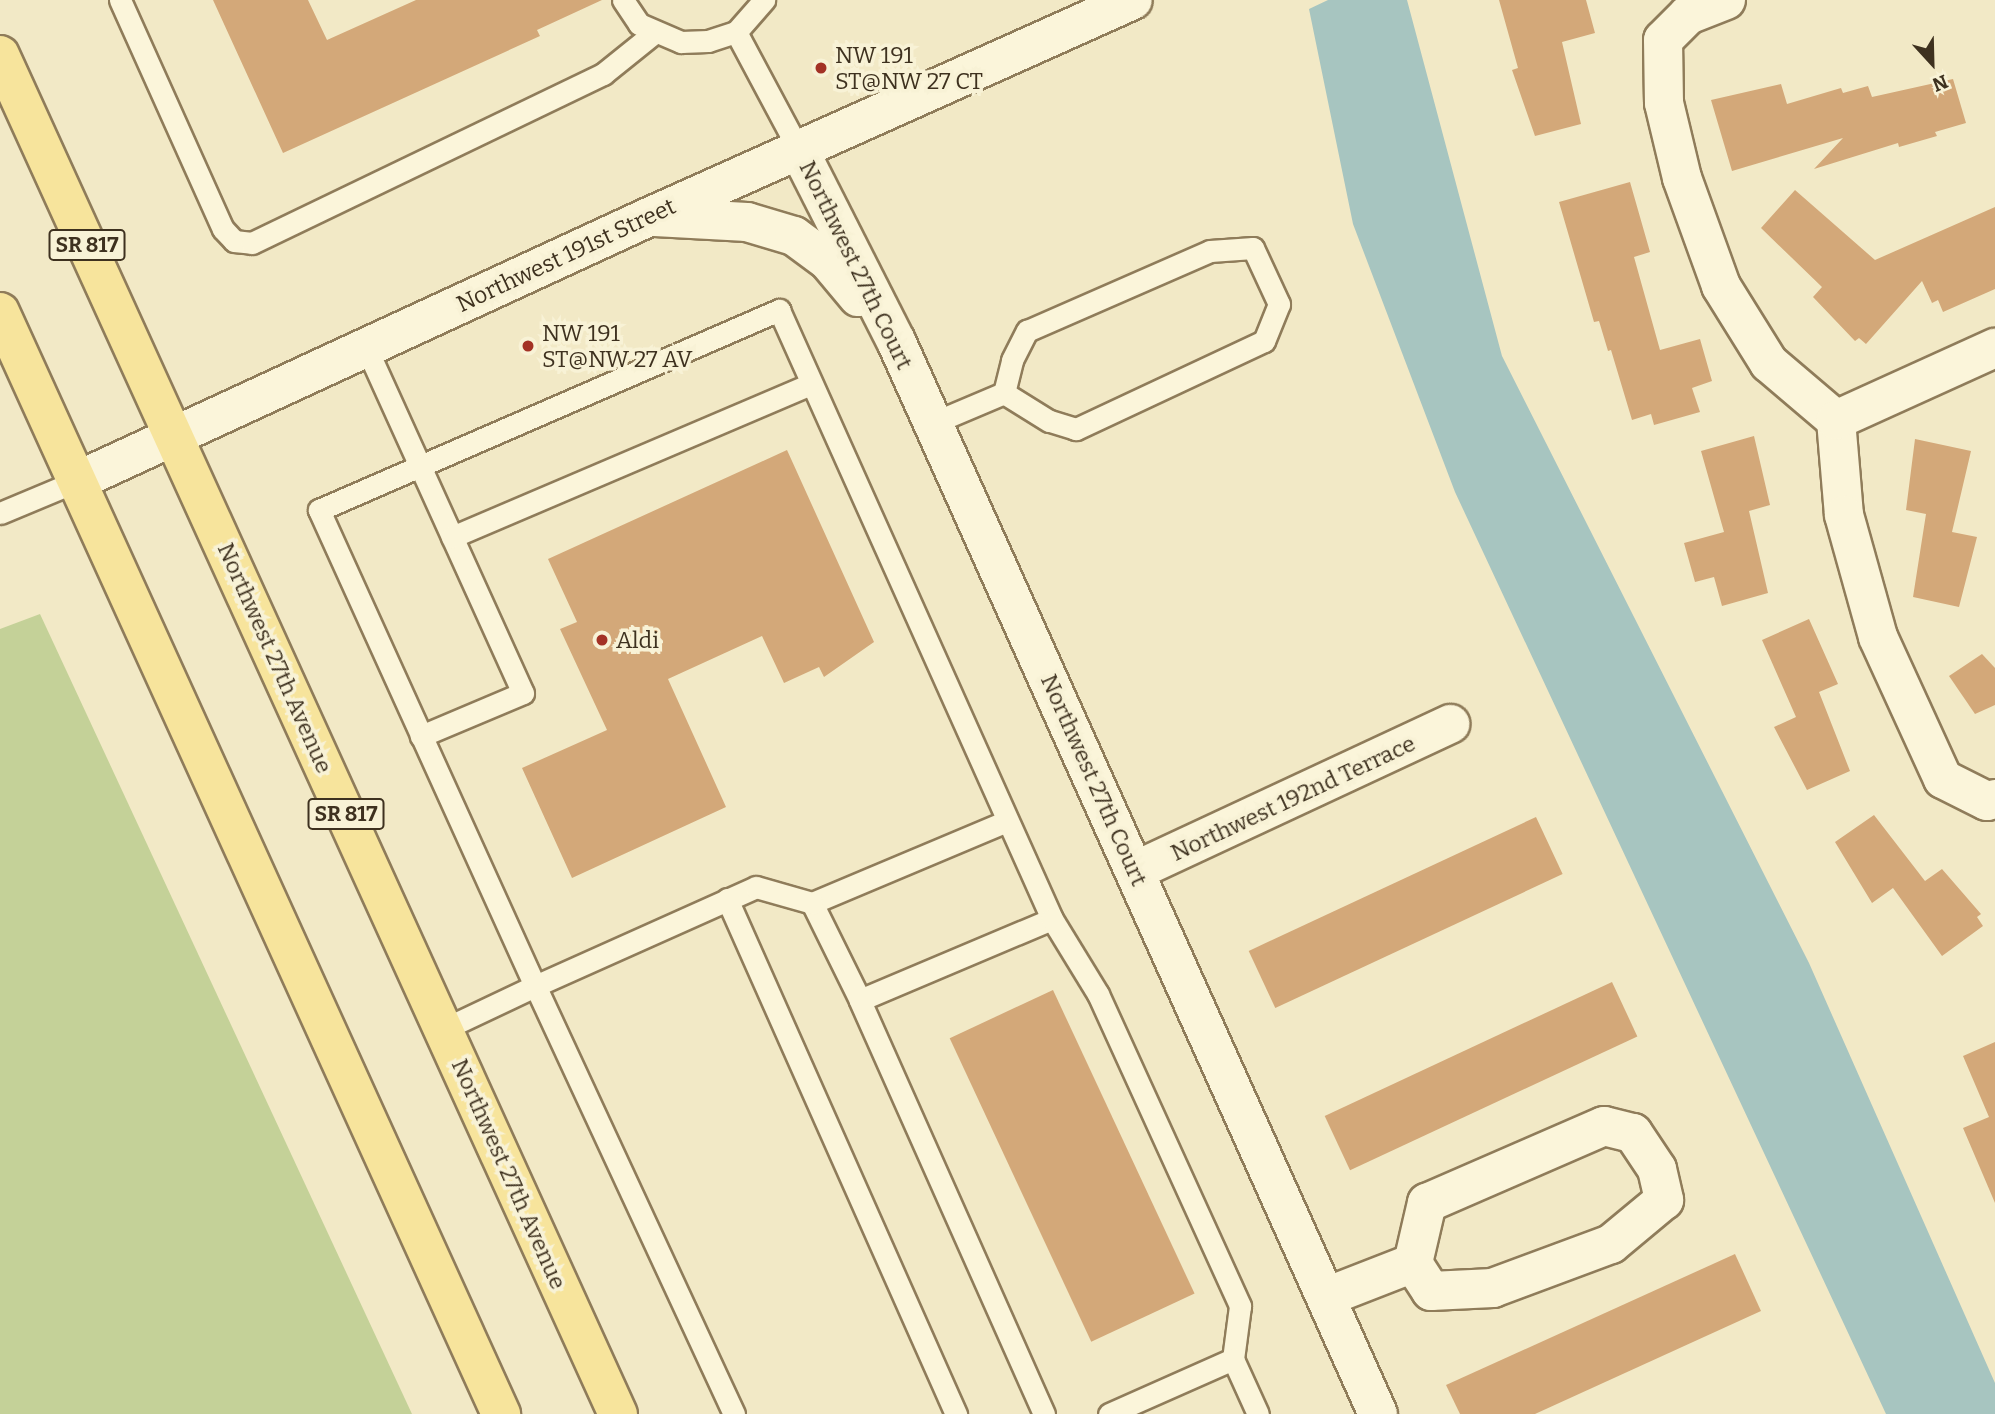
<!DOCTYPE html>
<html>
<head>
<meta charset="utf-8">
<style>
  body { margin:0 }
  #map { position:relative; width:1995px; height:1414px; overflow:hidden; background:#f2e9c6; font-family:Bitter,serif }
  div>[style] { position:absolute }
  .green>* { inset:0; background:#c4d198 }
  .water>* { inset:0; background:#a7c5c0 }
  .building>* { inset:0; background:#d3a879; transform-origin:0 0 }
  .roads { filter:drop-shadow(2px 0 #8f7c5a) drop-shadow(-2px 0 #8f7c5a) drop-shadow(0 2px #8f7c5a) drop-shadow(0 -2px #8f7c5a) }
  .service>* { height:21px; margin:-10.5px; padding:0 10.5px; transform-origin:10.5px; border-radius:10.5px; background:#fbf5da }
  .minor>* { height:38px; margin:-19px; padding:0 19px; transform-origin:19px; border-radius:19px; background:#fbf5da }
  .tertiary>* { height:38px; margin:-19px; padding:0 19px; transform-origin:19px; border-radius:19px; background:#fbf5da }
  .primary>* { height:38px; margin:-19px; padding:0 19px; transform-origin:19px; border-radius:19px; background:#f7e49c }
  .dots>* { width:19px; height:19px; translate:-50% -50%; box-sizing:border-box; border:4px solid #f8f2d6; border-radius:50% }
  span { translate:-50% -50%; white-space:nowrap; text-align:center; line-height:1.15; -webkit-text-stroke:7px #f8f2d6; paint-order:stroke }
  .shield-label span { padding:2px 5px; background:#f8f2d6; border:2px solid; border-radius:5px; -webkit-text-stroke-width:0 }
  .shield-label { font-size:21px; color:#3e311f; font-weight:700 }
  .poi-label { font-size:23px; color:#3e311f }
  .left { translate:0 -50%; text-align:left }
  .street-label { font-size:23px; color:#3e311f }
  .north { position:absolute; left:1897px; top:28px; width:70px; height:70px; -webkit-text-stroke:5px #f8f2d6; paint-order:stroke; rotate:158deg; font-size:19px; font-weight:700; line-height:28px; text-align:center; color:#3e311f }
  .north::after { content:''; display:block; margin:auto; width:24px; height:32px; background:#3e311f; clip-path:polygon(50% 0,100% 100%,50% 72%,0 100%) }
</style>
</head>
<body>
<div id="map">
  <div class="green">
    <div style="clip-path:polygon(40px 614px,412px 1414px,0 1414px,0 629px)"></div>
  </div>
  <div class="water">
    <div style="clip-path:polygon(1328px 0,1407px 0,1502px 356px,1809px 963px,1995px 1383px,1995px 1414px,1886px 1414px,1455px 492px,1353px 224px,1309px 9px)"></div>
  </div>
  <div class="building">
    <div style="clip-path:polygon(213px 0,308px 0,327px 40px,416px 0,602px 0,537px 30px,540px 36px,283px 153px)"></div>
    <div style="clip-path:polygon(1499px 0,1586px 0,1595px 33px,1562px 42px,1581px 124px,1535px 136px,1512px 70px,1518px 68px)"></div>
    <div style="clip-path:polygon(1953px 79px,1966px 123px,1935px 132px,1937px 136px,1899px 147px,1898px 143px,1814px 169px,1843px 138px,1732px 171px,1711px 100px,1781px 84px,1787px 104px,1841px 88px,1843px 93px,1868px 86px,1872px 97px)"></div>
    <div style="clip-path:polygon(1630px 182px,1650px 252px,1634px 257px,1660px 350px,1700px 339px,1712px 381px,1692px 388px,1700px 412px,1654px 425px,1651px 414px,1632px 420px,1611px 350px,1608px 351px,1599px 321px,1594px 322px,1559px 202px)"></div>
    <div style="clip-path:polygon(1795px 190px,1875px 260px,1995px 207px,1995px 289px,1943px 312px,1938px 300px,1932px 303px,1922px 281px,1866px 344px,1859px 338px,1855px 341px,1813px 297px,1822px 287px,1761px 228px)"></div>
    <div style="clip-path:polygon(1754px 436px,1770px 505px,1749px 511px,1768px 593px,1722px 606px,1714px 577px,1695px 582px,1684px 543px,1724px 532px,1701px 451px)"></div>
    <div style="clip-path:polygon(1915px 439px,1971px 451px,1952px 532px,1977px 537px,1959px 607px,1913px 597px,1926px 514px,1906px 510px)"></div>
    <div style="clip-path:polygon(787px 450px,874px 642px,824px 677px,819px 667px,784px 683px,762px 636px,668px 679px,726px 807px,572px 878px,522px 768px,607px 730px,560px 629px,577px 622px,548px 559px)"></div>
    <div style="clip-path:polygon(1809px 619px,1838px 684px,1819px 692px,1850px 771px,1807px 790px,1774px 727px,1796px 717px,1762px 640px)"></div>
    <div style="clip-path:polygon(1982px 654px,1995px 668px,1995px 705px,1975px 714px,1949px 676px)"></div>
    <div style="clip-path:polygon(1874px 815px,1925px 881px,1942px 869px,1981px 914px,1977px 917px,1983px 926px,1942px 956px,1893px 888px,1872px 903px,1835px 842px)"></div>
    <div style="left:1536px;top:817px;width:63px;height:317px;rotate:65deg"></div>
    <div style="left:1612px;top:982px;width:60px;height:317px;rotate:65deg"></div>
    <div style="left:1053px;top:990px;width:335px;height:114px;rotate:65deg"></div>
    <div style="clip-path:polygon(1995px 1042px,1995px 1203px,1963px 1128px,1989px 1117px,1963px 1056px)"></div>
    <div style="clip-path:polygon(1735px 1254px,1761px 1311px,1535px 1414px,1460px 1414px,1446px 1385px)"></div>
  </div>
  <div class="roads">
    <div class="service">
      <div style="left:120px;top:0;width:251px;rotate:65.8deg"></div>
      <div style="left:223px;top:229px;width:16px;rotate:47deg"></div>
      <div style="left:234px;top:241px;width:18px;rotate:6deg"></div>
      <div style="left:252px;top:243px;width:390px;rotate:-25.7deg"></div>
      <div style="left:603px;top:74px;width:65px;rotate:-38.8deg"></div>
      <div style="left:623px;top:0;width:29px;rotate:56deg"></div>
      <div style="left:639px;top:24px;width:46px;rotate:23.2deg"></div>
      <div style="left:681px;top:42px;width:27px;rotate:-2deg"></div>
      <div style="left:708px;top:41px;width:29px;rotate:-18deg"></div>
      <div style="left:736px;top:32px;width:43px;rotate:-48.8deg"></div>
      <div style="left:736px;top:32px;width:134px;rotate:61.9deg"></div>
      <div style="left:1253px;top:248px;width:62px;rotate:65.1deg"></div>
      <div style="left:1279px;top:304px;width:40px;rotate:112deg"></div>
      <div style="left:1264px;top:341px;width:208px;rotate:154.9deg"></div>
      <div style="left:1076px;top:429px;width:28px;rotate:-163deg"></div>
      <div style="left:1049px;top:421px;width:53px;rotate:-148.1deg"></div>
      <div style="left:1004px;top:393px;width:34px;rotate:-76deg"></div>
      <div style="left:1012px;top:360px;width:33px;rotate:-63deg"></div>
      <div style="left:1027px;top:331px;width:200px;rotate:-23.6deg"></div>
      <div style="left:1210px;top:251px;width:43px;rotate:-4deg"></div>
      <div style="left:366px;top:347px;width:380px;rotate:65.6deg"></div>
      <div style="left:523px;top:693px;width:111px;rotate:157.1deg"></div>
      <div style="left:933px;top:423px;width:77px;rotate:-22.9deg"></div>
      <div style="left:0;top:513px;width:83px;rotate:-22.6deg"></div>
      <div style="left:452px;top:537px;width:390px;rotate:-23.1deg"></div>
      <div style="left:727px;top:899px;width:564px;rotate:66.03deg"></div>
      <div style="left:860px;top:1000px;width:108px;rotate:-116.3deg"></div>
      <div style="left:812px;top:903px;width:209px;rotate:-22.8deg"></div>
      <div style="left:444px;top:1029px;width:101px;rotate:-25.3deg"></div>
      <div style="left:535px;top:986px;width:523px;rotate:-114.41deg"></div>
      <div style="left:319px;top:510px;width:502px;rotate:-23.5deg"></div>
      <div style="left:779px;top:310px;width:667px;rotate:65.85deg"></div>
      <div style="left:734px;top:1414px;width:472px;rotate:-114.9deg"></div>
      <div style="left:535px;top:986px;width:242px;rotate:-24.1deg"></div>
      <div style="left:756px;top:887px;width:58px;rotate:15.9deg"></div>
      <div style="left:1044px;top:1414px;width:453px;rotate:-114deg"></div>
      <div style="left:860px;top:1000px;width:208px;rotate:-22.9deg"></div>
      <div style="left:1052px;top:919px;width:88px;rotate:58.5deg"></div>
      <div style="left:1098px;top:994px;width:343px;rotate:65.5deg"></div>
      <div style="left:1240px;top:1306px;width:53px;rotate:97.5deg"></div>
      <div style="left:1233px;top:1359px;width:60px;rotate:65.6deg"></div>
      <div style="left:1109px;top:1414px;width:136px;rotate:-23.9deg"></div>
    </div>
    <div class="minor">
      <div style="left:1726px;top:0;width:41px;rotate:158.5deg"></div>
      <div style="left:1688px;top:15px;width:35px;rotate:135deg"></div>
      <div style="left:1663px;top:40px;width:63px;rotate:89.1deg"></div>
      <div style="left:1664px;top:103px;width:77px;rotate:76.5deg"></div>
      <div style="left:1682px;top:178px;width:115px;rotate:70.1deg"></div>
      <div style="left:1721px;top:286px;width:91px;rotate:58.1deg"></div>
      <div style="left:1769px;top:363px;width:88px;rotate:40.4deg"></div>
      <div style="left:1836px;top:420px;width:95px;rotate:85.2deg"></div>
      <div style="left:1844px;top:515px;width:127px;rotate:74.4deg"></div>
      <div style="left:1878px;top:637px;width:156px;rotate:65.4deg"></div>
      <div style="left:1943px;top:779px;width:49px;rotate:26.6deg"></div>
      <div style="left:1987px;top:801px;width:8px;rotate:-14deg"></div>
      <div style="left:1836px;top:420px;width:175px;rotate:-24.4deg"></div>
      <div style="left:1135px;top:871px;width:348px;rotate:-25deg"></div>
      <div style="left:1326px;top:1297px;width:93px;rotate:-21.3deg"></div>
      <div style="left:1413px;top:1263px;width:62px;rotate:-76.9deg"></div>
      <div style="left:1427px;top:1203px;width:193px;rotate:-23.5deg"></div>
      <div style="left:1604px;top:1126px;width:30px;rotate:14deg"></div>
      <div style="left:1633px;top:1133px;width:43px;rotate:56.3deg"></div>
      <div style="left:1657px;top:1169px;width:32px;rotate:77deg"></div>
      <div style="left:1664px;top:1200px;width:69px;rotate:140.3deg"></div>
      <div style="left:1611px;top:1244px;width:126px;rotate:159.6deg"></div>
      <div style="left:1493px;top:1288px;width:62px;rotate:177.2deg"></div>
      <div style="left:1431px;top:1291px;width:33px;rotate:-123deg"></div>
    </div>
    <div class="tertiary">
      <div style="left:799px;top:150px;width:214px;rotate:63.1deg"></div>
      <div style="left:896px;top:341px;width:1176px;rotate:65.81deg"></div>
      <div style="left:655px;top:217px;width:92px;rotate:3.1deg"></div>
      <div style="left:747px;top:222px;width:49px;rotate:16.6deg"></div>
      <div style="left:794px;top:236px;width:42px;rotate:36.3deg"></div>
      <div style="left:828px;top:261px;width:47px;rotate:50.2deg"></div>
      <div style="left:77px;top:481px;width:630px;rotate:-24.78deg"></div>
      <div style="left:649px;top:217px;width:530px;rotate:-24.15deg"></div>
    </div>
    <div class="primary">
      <div style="left:0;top:55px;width:1493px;rotate:65.55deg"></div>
      <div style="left:0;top:312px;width:1211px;rotate:65.55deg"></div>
    </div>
  </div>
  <div class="dots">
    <div style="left:821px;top:68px;background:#a33225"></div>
    <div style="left:528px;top:346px;background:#a33225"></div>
    <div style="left:602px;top:640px;background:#a33225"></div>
  </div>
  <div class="shield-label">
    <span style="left:87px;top:245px">SR 817</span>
    <span style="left:346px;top:814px">SR 817</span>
  </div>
  <div class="poi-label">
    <span class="left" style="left:835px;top:68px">NW 191<br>ST@NW 27 CT</span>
    <span class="left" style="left:542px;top:346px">NW 191<br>ST@NW 27 AV</span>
    <span class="left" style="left:616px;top:640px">Aldi</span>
  </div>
  <div class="street-label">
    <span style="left:566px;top:255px;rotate:-25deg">Northwest 191st Street</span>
    <span style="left:856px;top:265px;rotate:64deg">Northwest 27th Court</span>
    <span style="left:275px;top:658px;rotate:66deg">Northwest 27th Avenue</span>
    <span style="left:1094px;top:780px;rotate:66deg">Northwest 27th Court</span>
    <span style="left:1293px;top:798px;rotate:-25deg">Northwest 192nd Terrace</span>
    <span style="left:509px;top:1174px;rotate:66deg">Northwest 27th Avenue</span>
  </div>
  <div class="north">N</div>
</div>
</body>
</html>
